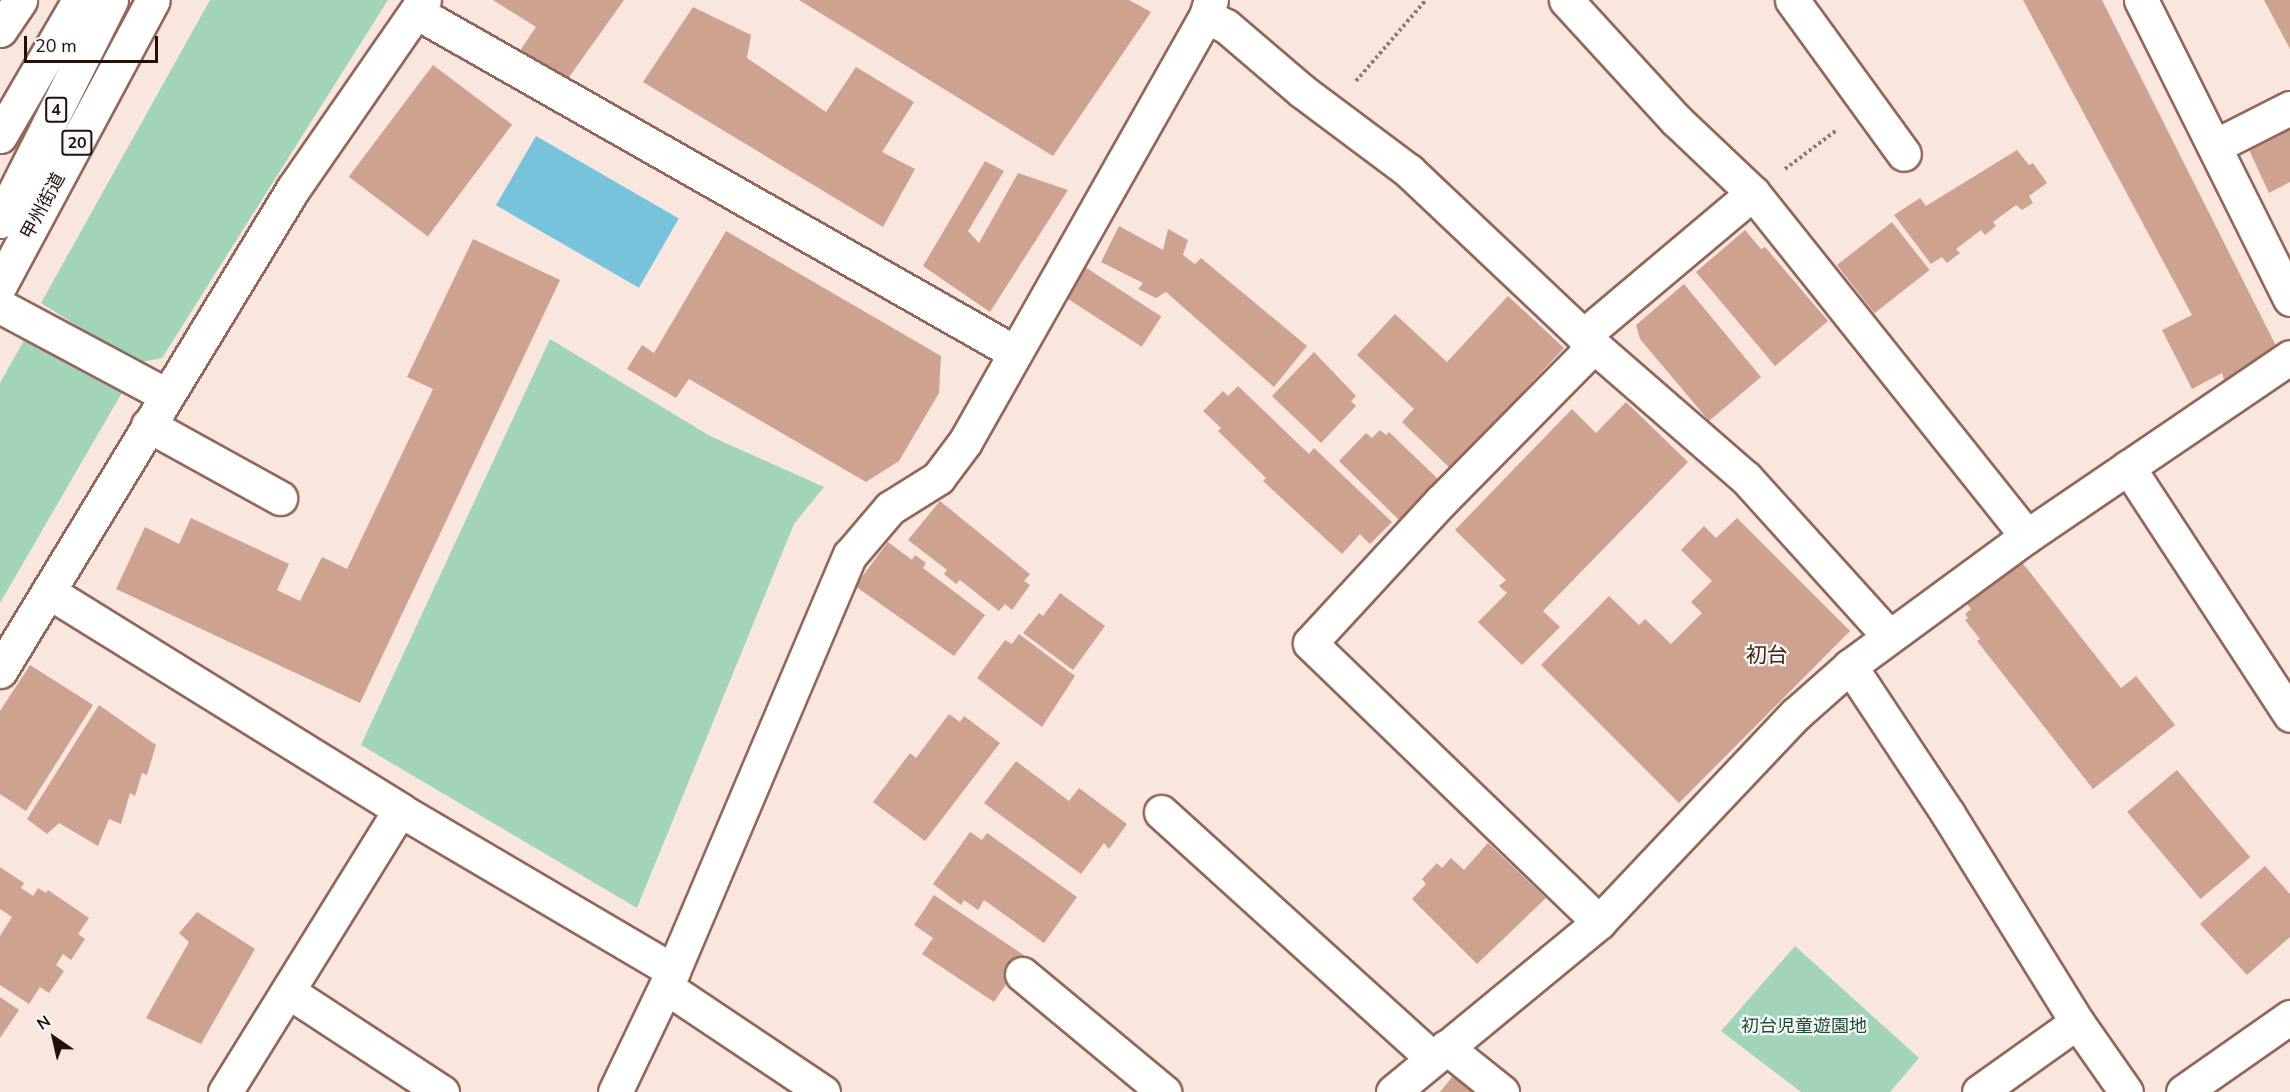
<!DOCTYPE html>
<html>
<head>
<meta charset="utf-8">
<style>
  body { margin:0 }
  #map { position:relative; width:2290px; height:1092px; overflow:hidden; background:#f9e6df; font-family:"Nunito Sans","Noto Sans JP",sans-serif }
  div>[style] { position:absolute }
  .green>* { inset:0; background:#a2d4b9 }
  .water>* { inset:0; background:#78c3dc; transform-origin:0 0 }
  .building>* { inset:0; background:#cea291; transform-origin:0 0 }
  .path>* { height:4px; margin-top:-2px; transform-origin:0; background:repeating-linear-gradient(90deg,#8d7c75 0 3px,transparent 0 6px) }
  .roads { filter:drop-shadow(2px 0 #916859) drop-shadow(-2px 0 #916859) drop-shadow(0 2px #916859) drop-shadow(0 -2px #916859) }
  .minor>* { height:33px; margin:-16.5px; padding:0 16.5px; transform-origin:16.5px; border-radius:16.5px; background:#fff }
  .highway>* { height:33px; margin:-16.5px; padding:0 16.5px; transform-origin:16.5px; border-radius:16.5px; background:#fff }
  span { translate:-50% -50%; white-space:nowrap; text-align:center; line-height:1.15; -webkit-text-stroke:4.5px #f8f8f8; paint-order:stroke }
  .shield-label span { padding:2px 4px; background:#f8f8f8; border:2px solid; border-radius:4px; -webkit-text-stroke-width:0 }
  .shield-label { font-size:16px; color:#20110b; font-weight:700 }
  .street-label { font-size:18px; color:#20110b }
  .park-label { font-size:18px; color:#194c35 }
  .quarter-label { font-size:21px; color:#452316 }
  .north { position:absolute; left:24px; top:1008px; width:60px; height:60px; -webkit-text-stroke:4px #f8f8f8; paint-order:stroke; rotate:326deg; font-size:16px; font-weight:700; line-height:24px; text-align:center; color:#20110b }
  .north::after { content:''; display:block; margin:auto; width:21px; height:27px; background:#20110b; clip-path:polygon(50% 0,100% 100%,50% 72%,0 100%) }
  .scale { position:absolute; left:24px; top:36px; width:134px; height:27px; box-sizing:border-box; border:3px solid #20110b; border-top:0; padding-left:8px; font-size:18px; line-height:21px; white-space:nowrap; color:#20110b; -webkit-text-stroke:4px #f8f8f8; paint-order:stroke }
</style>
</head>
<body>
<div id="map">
  <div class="green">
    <div style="clip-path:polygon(210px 0,388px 0,162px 358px,136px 363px,41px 303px)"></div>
    <div style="clip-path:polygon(27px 335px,127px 384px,0 603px,0 383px)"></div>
    <div style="clip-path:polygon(550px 339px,710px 436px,824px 487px,794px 524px,637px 908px,361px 745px)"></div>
    <div style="clip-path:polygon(1795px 946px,1919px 1058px,1890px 1092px,1801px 1092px,1721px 1031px)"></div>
  </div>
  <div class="water">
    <div style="left:536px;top:136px;width:165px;height:80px;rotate:30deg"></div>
  </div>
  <div class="building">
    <div style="clip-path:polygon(493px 0,624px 0,567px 80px,519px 52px,536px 27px)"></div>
    <div style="clip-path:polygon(799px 0,1129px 0,1151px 12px,1053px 156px)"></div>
    <div style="clip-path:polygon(2023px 0,2102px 0,2280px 354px,2225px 384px,2222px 373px,2192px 389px,2162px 330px,2192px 315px)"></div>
    <div style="clip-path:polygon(2264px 0,2290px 0,2290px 49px)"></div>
    <div style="clip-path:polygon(693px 7px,751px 35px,747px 58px,826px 112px,856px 67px,914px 102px,882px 152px,915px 169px,883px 227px,643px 82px)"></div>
    <div style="left:433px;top:65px;width:99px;height:140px;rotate:37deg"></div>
    <div style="clip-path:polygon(2290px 119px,2290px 182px,2269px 193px,2250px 152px,2255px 137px)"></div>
    <div style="clip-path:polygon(2017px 150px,2029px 165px,2033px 163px,2047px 183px,2029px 196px,2033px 203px,2022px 210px,2016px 205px,1993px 222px,1996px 226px,1985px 235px,1981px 230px,1956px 249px,1960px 253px,1947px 263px,1942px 257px,1931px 264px,1894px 215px,1920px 198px,1926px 206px)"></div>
    <div style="clip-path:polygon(985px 161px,1004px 171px,968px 231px,979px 243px,1018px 173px,1068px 190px,990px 312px,923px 266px)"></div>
    <div style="left:1892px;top:222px;width:61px;height:70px;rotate:52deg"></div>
    <div style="clip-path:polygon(1119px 226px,1163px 250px,1168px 229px,1188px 240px,1183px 255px,1195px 264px,1201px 258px,1307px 346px,1274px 387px,1166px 292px,1156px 298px,1138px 289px,1143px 283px,1101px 262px)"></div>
    <div style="clip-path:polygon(1745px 230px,1761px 249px,1765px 247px,1828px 321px,1775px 366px,1696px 272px)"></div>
    <div style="clip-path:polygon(726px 231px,941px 356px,939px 393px,899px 461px,866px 482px,689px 379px,676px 398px,627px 369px,642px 345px,654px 353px)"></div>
    <div style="clip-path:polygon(473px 239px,560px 280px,360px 703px,116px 589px,145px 527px,179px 544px,191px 518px,289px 564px,277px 590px,300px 601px,322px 557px,347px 569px,433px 389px,407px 377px)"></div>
    <div style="left:1085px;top:267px;width:91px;height:36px;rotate:33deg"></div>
    <div style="clip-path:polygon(1684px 284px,1761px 377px,1709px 421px,1640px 339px,1636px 325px)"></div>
    <div style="clip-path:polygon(1508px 296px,1564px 348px,1451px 469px,1402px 422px,1414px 409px,1357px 355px,1395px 314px,1447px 362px)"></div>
    <div style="clip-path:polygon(1314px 352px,1356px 396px,1351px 401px,1356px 406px,1321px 443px,1272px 396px)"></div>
    <div style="clip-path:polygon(1238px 386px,1309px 454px,1314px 448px,1392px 522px,1370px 544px,1360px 534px,1342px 554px,1263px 481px,1266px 478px,1218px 431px,1221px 428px,1203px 411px,1223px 391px,1228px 396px)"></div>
    <div style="clip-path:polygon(1626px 402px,1688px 462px,1543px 611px,1560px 627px,1522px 665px,1478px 622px,1507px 593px,1499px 586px,1506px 580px,1455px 530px,1572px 409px,1596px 433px)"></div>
    <div style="clip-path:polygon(1380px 430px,1386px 435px,1389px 432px,1438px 479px,1399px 520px,1339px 461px,1366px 433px,1372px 438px)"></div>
    <div style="clip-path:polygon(940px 501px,1030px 574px,1024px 581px,1030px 585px,1012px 610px,1005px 604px,999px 611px,960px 580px,956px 584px,944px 574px,947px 570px,908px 540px)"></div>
    <div style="clip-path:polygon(1737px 518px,1850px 631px,1679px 803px,1541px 665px,1609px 596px,1639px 625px,1645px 619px,1671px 644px,1702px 613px,1691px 602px,1712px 581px,1681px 550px,1704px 526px,1716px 538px)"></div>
    <div style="clip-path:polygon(888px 542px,912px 560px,915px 555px,926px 563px,923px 568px,985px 615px,954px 656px,855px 586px)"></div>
    <div style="clip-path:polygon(2021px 561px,2121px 688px,2136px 676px,2175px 725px,2093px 789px,1977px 641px,1980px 639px,1965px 620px,1968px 618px,1965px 614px,1971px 609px,1967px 604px)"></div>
    <div style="clip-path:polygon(1060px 593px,1105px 626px,1073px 670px,1023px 633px,1039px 613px,1043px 616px)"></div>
    <div style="clip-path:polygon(1019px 634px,1075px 676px,1042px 727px,977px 678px,1005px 640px,1012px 644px)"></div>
    <div style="clip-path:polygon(30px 665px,93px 705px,26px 811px,0 794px,0 711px)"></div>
    <div style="clip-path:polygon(99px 705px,156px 745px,147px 775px,142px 773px,135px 796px,130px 793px,121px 824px,109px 819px,98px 846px,59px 823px,47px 834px,27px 819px)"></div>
    <div style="clip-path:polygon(949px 714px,960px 722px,964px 716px,1000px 743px,925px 841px,873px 802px,910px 753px,916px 758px)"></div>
    <div style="clip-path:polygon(1016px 761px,1069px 801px,1079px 788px,1127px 824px,1109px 849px,1104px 843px,1081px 874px,984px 803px)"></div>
    <div style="left:2177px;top:770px;width:114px;height:65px;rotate:50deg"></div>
    <div style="clip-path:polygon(970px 832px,982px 840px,987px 833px,1077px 897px,1044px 943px,984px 900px,978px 910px,964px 900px,961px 905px,933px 884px)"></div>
    <div style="clip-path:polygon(1488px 843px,1546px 898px,1477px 964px,1412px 899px,1426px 884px,1422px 879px,1437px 863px,1442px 868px,1451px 858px,1464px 870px)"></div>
    <div style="clip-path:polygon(2265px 866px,2290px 894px,2290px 937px,2247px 975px,2200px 924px)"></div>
    <div style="clip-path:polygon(0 867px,24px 883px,21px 888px,33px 896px,38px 888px,46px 893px,48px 890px,89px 918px,78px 934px,85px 939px,71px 960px,63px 954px,56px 965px,64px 971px,49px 993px,40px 987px,29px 1004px,0 985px,0 936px,12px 917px,0 909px)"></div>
    <div style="clip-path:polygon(934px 895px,1025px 956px,994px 1002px,922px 954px,933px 938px,914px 925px)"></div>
    <div style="clip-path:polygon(197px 912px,255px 949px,201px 1044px,146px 1018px,189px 942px,179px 933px)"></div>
    <div style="clip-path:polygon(0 997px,19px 1010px,0 1038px)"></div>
    <div style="clip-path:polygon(1453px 1076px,1472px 1092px,1440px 1092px)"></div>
  </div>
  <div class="path">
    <div style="left:1356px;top:81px;width:107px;rotate:-49.2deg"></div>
    <div style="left:1785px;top:169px;width:65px;rotate:-36.9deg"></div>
  </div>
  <div class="roads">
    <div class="minor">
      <div style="left:1566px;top:0;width:163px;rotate:47.5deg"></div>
      <div style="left:1676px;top:120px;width:106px;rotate:43.5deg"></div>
      <div style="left:1753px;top:193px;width:439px;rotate:51.4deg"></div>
      <div style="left:1792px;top:0;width:190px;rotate:54deg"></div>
      <div style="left:2141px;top:0;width:334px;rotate:63.5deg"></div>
      <div style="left:416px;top:12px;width:688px;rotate:29.62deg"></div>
      <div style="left:1206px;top:16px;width:22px;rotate:27deg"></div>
      <div style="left:1226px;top:26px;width:100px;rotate:40.5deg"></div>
      <div style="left:1302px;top:91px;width:134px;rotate:36.8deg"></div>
      <div style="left:1409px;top:171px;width:255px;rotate:43.4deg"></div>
      <div style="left:1594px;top:346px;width:201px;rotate:41deg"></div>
      <div style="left:1746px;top:478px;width:213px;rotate:47.9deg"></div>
      <div style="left:2215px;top:146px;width:84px;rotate:-26.9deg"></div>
      <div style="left:0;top:306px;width:188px;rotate:28.2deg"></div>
      <div style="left:1583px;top:336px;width:222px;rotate:-40.1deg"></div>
      <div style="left:1594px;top:346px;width:218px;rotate:134.6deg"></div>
      <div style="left:1441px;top:501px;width:193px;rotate:132.7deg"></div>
      <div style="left:1310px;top:643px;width:402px;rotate:44deg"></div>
      <div style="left:148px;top:425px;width:151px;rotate:28.9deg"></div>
      <div style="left:2128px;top:467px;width:296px;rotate:56.8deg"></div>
      <div style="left:49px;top:592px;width:413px;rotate:31.8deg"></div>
      <div style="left:400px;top:810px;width:317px;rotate:30.5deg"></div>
      <div style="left:1850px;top:666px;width:178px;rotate:56.5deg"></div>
      <div style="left:1948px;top:814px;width:245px;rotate:58.2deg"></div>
      <div style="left:2077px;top:1022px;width:85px;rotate:55deg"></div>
      <div style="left:0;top:671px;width:564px;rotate:-58.71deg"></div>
      <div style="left:293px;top:189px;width:230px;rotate:-55.3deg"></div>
      <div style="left:1161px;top:812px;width:366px;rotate:42.2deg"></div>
      <div style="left:1022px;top:974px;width:185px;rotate:39.7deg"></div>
      <div style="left:666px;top:987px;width:189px;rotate:33.8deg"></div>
      <div style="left:289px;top:992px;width:183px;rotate:33.2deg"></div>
      <div style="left:1446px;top:1047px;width:72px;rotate:38.8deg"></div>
      <div style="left:225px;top:1092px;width:332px;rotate:-58.2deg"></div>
      <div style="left:615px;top:1092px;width:134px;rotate:-64.4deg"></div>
      <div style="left:673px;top:971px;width:452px;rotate:-67deg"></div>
      <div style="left:850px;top:555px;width:62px;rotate:-49.6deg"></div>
      <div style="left:890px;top:508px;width:57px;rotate:-32deg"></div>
      <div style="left:938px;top:478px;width:45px;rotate:-53.1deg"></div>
      <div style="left:965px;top:442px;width:489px;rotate:-60.5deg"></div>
      <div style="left:1206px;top:16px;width:17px;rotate:-73deg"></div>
      <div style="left:1393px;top:1092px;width:267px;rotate:-39.5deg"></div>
      <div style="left:1599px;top:922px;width:286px;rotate:-46.6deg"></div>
      <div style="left:1796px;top:714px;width:72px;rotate:-41.6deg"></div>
      <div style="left:1850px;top:666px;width:220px;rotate:-36.3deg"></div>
      <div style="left:2027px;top:536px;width:318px;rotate:-34.2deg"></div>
      <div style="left:1979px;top:1092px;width:120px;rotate:-35.5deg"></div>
      <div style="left:2183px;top:1092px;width:131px;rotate:-35deg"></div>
    </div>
    <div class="highway">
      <div style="left:0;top:30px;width:36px;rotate:-56deg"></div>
      <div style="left:0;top:136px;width:157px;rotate:-59.8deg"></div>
      <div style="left:0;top:221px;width:247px;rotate:-63.3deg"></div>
      <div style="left:0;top:285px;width:323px;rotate:-61.8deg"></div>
    </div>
  </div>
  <div class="shield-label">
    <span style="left:56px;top:110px">4</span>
    <span style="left:77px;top:143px">20</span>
  </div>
  <div class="street-label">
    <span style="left:43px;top:206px;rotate:-62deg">甲州街道</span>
  </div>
  <div class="park-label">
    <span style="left:1804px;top:1026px">初台児童遊園地</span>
  </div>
  <div class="quarter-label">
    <span style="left:1767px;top:655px">初台</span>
  </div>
  <div class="north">N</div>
  <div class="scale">20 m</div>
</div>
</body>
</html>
